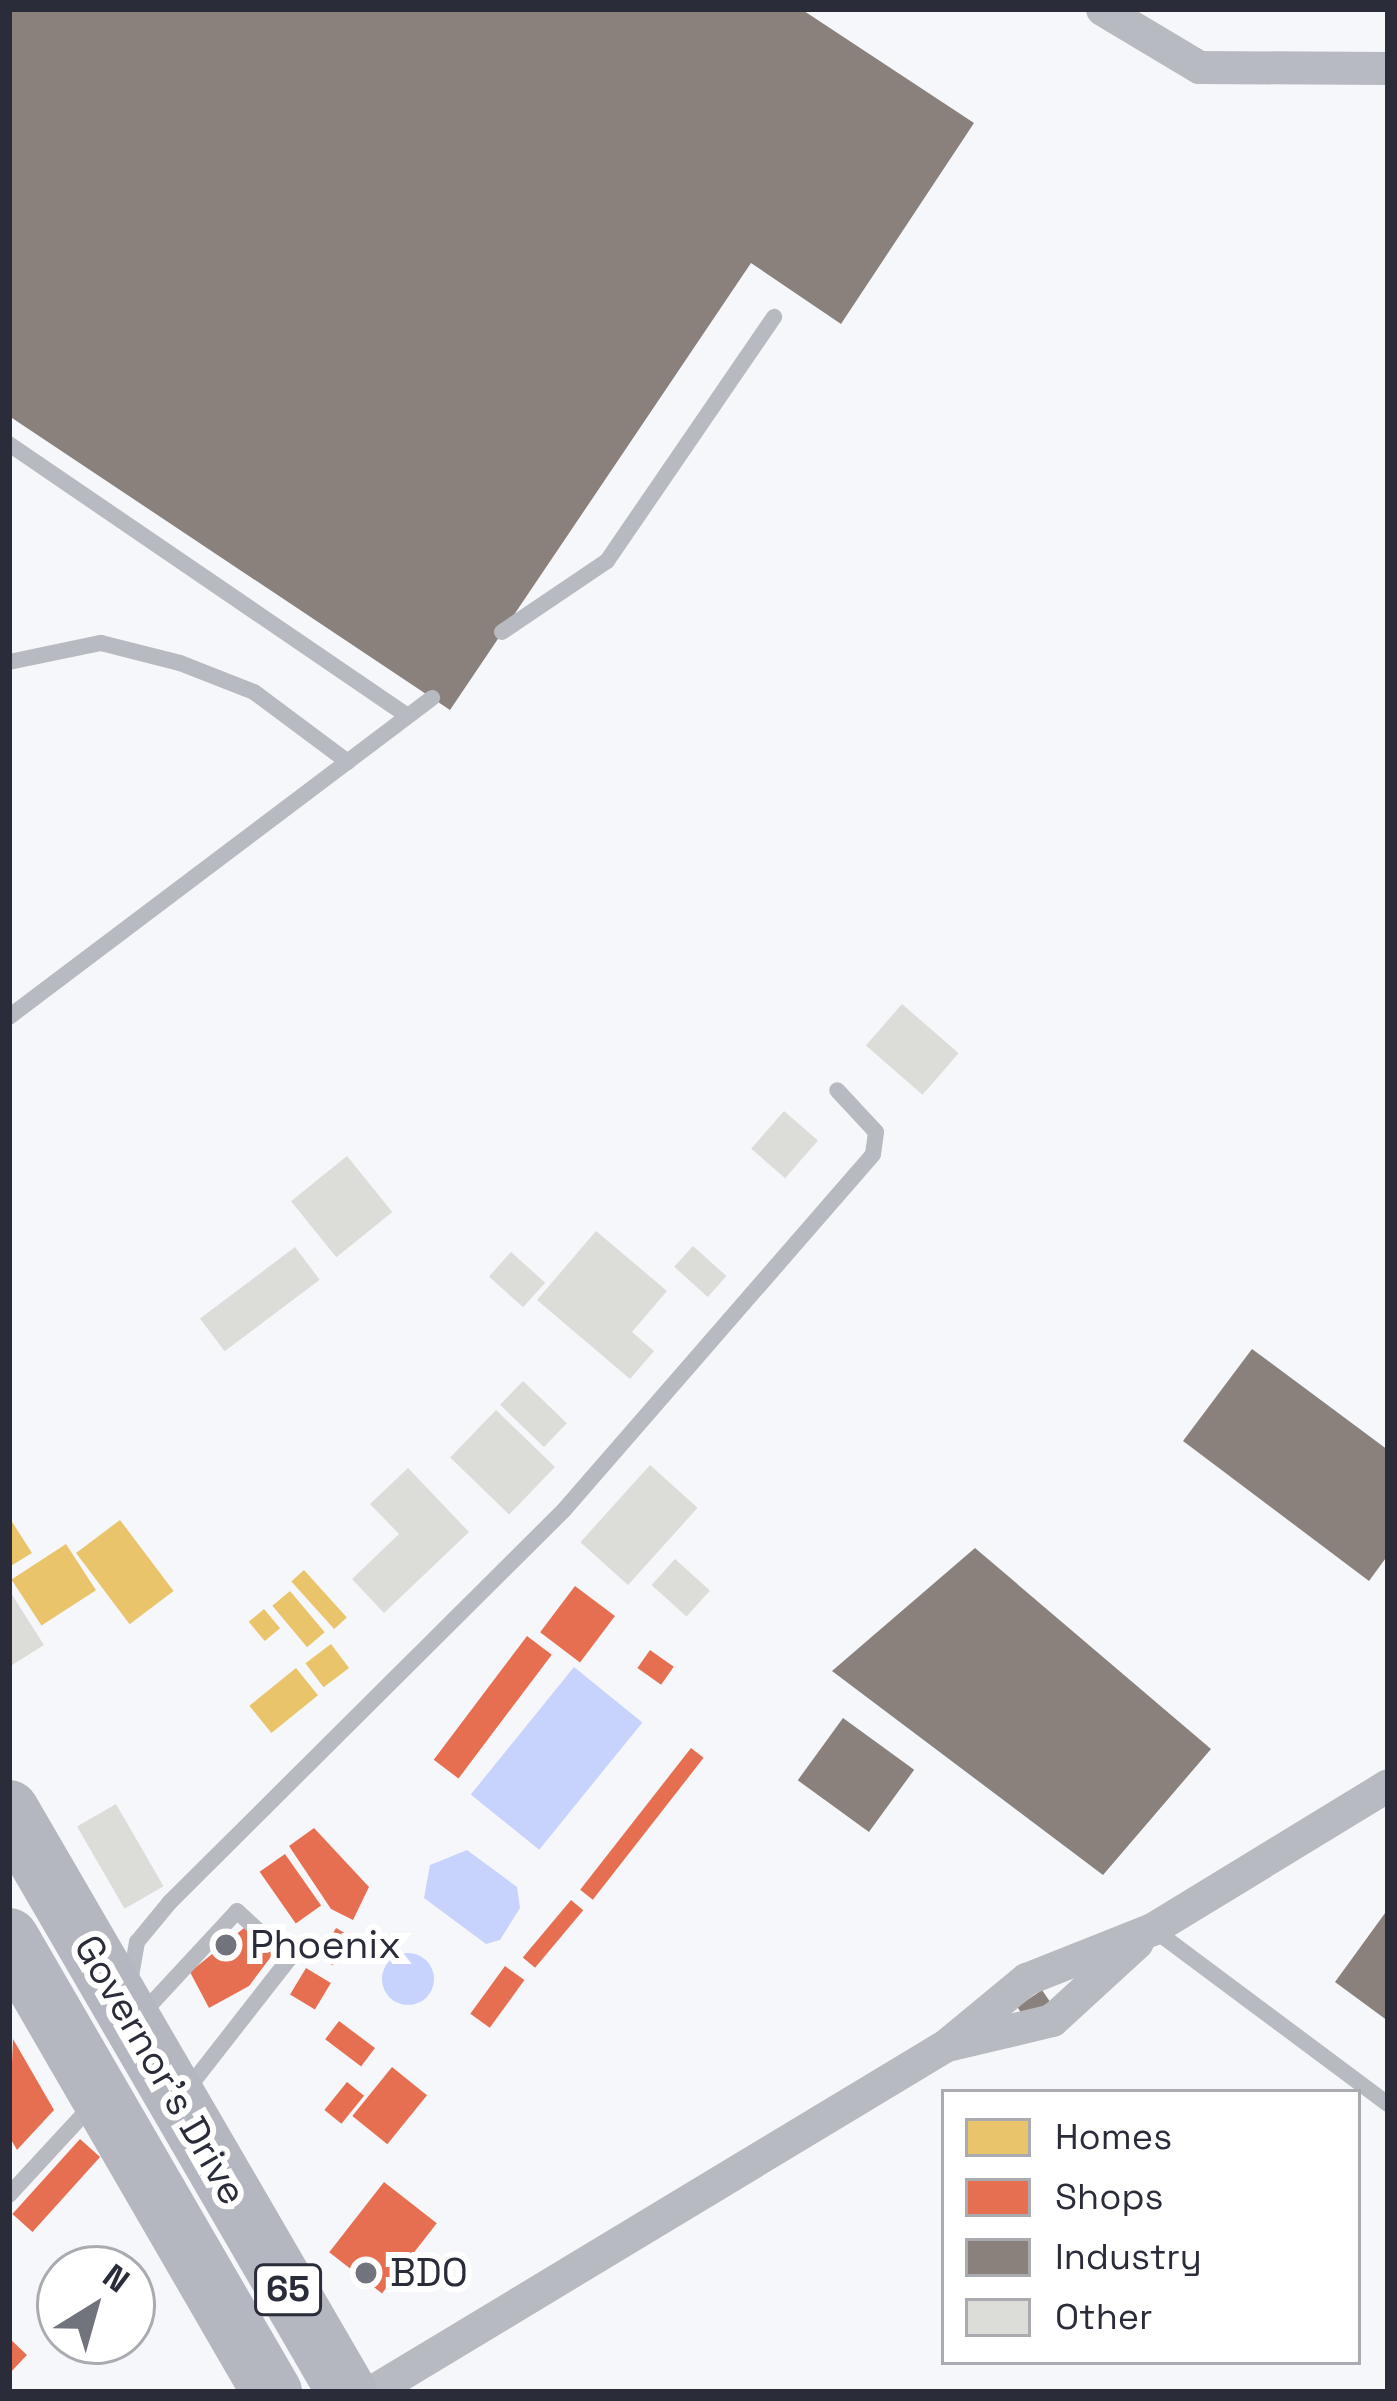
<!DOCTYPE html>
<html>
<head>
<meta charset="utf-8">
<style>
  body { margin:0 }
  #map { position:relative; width:1397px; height:2401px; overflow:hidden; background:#f6f7fb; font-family:"Space Grotesk",sans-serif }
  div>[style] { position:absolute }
  .water>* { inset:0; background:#c7d3fd; transform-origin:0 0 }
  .round { border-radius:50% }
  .homes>* { inset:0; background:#e9c46a; transform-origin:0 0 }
  .shops>* { inset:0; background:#e76f51; transform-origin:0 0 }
  .industry>* { inset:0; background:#8a817c; transform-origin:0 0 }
  .building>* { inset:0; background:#dcdcd8; transform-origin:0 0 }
  .lane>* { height:16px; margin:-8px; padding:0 8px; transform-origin:8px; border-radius:8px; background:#b8bac1 }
  .street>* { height:33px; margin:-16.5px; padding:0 16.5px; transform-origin:16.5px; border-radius:16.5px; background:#b8bac1 }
  .highway>* { height:60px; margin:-30px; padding:0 30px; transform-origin:30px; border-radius:30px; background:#b5b7c0 }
  .dots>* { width:33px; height:33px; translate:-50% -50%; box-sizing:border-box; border:6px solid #fff; border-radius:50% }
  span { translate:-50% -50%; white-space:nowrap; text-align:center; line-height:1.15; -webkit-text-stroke:12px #fff; paint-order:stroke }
  .shield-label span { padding:3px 9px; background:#fff; border:3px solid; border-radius:9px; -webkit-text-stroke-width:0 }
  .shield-label { font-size:36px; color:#2a2d39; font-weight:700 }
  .poi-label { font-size:39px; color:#2a2d39 }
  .left { translate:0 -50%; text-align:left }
  .street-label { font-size:39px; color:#2a2d39 }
  .frame { position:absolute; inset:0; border:12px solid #2a2d39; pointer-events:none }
  .legend { position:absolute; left:941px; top:2089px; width:420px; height:276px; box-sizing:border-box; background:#fff; border:3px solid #aaabb0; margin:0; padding:15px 21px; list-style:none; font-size:36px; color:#2a2d39 }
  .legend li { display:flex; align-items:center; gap:24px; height:60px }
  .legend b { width:60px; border:3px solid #aaabb0 }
  .north { position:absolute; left:36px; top:2245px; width:120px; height:120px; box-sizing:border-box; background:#fff; border:3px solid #aaabb0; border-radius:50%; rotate:37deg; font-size:33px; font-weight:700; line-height:48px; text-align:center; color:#2a2d39 }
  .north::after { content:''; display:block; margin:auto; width:42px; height:54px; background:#71747d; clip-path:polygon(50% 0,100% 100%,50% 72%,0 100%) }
</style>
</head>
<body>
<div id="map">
  <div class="water">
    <div style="left:574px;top:1667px;width:88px;height:164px;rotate:39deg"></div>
    <div style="clip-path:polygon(467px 1850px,517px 1887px,520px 1908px,500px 1940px,486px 1944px,424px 1898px,430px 1865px)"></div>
    <div class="round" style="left:382px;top:1953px;width:52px;height:52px"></div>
  </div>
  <div class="homes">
    <div style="clip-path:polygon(9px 1517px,32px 1553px,9px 1567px)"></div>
    <div style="left:120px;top:1520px;width:89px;height:55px;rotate:53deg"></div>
    <div style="left:66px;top:1544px;width:55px;height:65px;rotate:57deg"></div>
    <div style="left:304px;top:1570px;width:64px;height:17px;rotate:48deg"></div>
    <div style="left:290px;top:1591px;width:54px;height:23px;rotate:50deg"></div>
    <div style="left:264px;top:1609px;width:25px;height:20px;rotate:50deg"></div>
    <div style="left:331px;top:1644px;width:30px;height:32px;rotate:53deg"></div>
    <div style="left:296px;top:1668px;width:35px;height:60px;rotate:51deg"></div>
  </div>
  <div class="shops">
    <div style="left:575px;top:1586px;width:50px;height:58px;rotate:37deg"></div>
    <div style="left:527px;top:1636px;width:31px;height:155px;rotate:37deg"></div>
    <div style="left:650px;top:1650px;width:29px;height:22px;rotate:35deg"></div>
    <div style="left:691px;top:1748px;width:16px;height:180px;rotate:38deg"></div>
    <div style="clip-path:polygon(314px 1828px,369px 1887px,353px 1920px,331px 1909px,289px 1846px)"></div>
    <div style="left:285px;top:1854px;width:63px;height:31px;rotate:55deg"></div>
    <div style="left:571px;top:1900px;width:16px;height:75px;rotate:40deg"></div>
    <div style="clip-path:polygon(244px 1928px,276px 1950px,249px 1986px,209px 2008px,190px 1972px)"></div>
    <div style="left:336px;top:1928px;width:16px;height:34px;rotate:30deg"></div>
    <div style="left:505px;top:1966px;width:24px;height:59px;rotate:36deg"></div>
    <div style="left:306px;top:1968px;width:29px;height:31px;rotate:31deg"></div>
    <div style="left:339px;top:2021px;width:45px;height:23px;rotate:37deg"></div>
    <div style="clip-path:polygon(13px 2039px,54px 2110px,17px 2150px,9px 2136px)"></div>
    <div style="left:392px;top:2067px;width:45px;height:63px;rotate:39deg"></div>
    <div style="left:347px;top:2082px;width:22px;height:36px;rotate:39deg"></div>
    <div style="left:80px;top:2139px;width:27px;height:101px;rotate:42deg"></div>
    <div style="left:384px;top:2182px;width:67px;height:89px;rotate:38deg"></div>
    <div style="clip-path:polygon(9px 2338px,27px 2355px,9px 2374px)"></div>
  </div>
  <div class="industry">
    <div style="clip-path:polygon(9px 9px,801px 9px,974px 123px,841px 324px,751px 263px,450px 710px,9px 416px)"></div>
    <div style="clip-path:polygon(1252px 1349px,1388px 1450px,1388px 1555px,1369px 1581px,1183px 1441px)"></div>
    <div style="clip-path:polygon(975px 1548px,1211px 1749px,1103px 1875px,832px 1671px)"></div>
    <div style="left:843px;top:1718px;width:88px;height:77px;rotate:36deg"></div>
    <div style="clip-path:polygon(1388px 1909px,1388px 2021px,1335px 1982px)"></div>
    <div style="left:1042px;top:1990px;width:14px;height:30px;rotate:56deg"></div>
  </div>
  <div class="building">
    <div style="left:902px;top:1004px;width:75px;height:55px;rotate:41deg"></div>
    <div style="left:784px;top:1111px;width:45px;height:50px;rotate:41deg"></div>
    <div style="left:347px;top:1156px;width:72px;height:72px;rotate:51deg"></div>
    <div style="clip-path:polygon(596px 1231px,667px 1291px,632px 1332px,654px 1351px,630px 1379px,537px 1300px)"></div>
    <div style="left:693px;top:1246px;width:45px;height:28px;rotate:42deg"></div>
    <div style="left:295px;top:1247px;width:41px;height:119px;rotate:53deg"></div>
    <div style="left:511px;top:1252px;width:46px;height:33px;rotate:42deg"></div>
    <div style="left:523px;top:1381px;width:61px;height:33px;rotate:44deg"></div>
    <div style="left:496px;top:1410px;width:82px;height:66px;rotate:44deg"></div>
    <div style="left:650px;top:1465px;width:64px;height:104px;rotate:42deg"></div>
    <div style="clip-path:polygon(408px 1468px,469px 1532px,384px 1613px,352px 1579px,399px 1534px,370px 1504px)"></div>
    <div style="left:675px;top:1559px;width:47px;height:35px;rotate:42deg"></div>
    <div style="clip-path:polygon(9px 1590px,44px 1645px,9px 1667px)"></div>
    <div style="left:116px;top:1804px;width:95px;height:45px;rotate:60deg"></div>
  </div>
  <div class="lane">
    <div style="left:9px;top:444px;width:482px;rotate:34.3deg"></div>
    <div style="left:502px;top:632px;width:127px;rotate:-34.1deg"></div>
    <div style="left:607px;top:561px;width:296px;rotate:-55.6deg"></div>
    <div style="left:9px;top:662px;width:94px;rotate:-11.7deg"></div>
    <div style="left:101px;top:643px;width:81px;rotate:14.2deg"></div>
    <div style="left:180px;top:663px;width:79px;rotate:21.4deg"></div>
    <div style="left:254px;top:692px;width:117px;rotate:36.7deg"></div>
    <div style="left:9px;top:1017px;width:530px;rotate:-37.02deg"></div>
    <div style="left:1153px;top:1929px;width:293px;rotate:36.7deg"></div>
    <div style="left:130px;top:1982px;width:41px;rotate:-80.1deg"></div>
    <div style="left:137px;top:1942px;width:52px;rotate:-50.5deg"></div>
    <div style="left:170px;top:1902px;width:556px;rotate:-44.85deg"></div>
    <div style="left:564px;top:1510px;width:471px;rotate:-49deg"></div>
    <div style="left:873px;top:1154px;width:22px;rotate:-82deg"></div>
    <div style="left:876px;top:1132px;width:57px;rotate:-132.9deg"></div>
    <div style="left:139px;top:2017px;width:144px;rotate:-47.2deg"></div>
    <div style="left:237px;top:1911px;width:71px;rotate:42.7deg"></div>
    <div style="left:289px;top:1959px;width:167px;rotate:128deg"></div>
    <div style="left:9px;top:2195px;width:125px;rotate:-47.3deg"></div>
  </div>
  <div class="street">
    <div style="left:1102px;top:9px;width:113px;rotate:30.9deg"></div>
    <div style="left:1199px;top:67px;width:189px;rotate:0.3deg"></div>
    <div style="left:947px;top:2045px;width:108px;rotate:-13.4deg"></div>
    <div style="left:1052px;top:2020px;width:115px;rotate:-42.5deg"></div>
    <div style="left:371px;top:2392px;width:672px;rotate:-31.11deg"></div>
    <div style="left:946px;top:2045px;width:104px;rotate:-39.5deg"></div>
    <div style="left:1026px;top:1979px;width:136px;rotate:-21.6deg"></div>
    <div style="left:1152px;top:1929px;width:276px;rotate:-31.4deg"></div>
  </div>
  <div class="highway">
    <div style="left:9px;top:1810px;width:673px;rotate:59.85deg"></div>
    <div style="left:9px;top:1938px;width:525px;rotate:59.92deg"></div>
  </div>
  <div class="dots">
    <div style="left:226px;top:1945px;background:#71747d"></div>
    <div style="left:366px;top:2273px;background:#71747d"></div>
  </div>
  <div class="shield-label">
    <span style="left:288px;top:2290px">65</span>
  </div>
  <div class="poi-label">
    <span class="left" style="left:250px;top:1945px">Phoenix</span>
    <span class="left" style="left:390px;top:2273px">BDO</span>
  </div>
  <div class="street-label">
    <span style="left:160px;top:2070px;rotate:60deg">Governor's Drive</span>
  </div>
  <div class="frame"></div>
  <ul class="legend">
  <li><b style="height:33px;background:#e9c46a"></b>Homes</li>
  <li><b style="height:33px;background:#e76f51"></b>Shops</li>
  <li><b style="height:33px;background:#8a817c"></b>Industry</li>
  <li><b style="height:33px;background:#dcdcd8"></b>Other</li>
  </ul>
  <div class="north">N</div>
</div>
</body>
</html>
